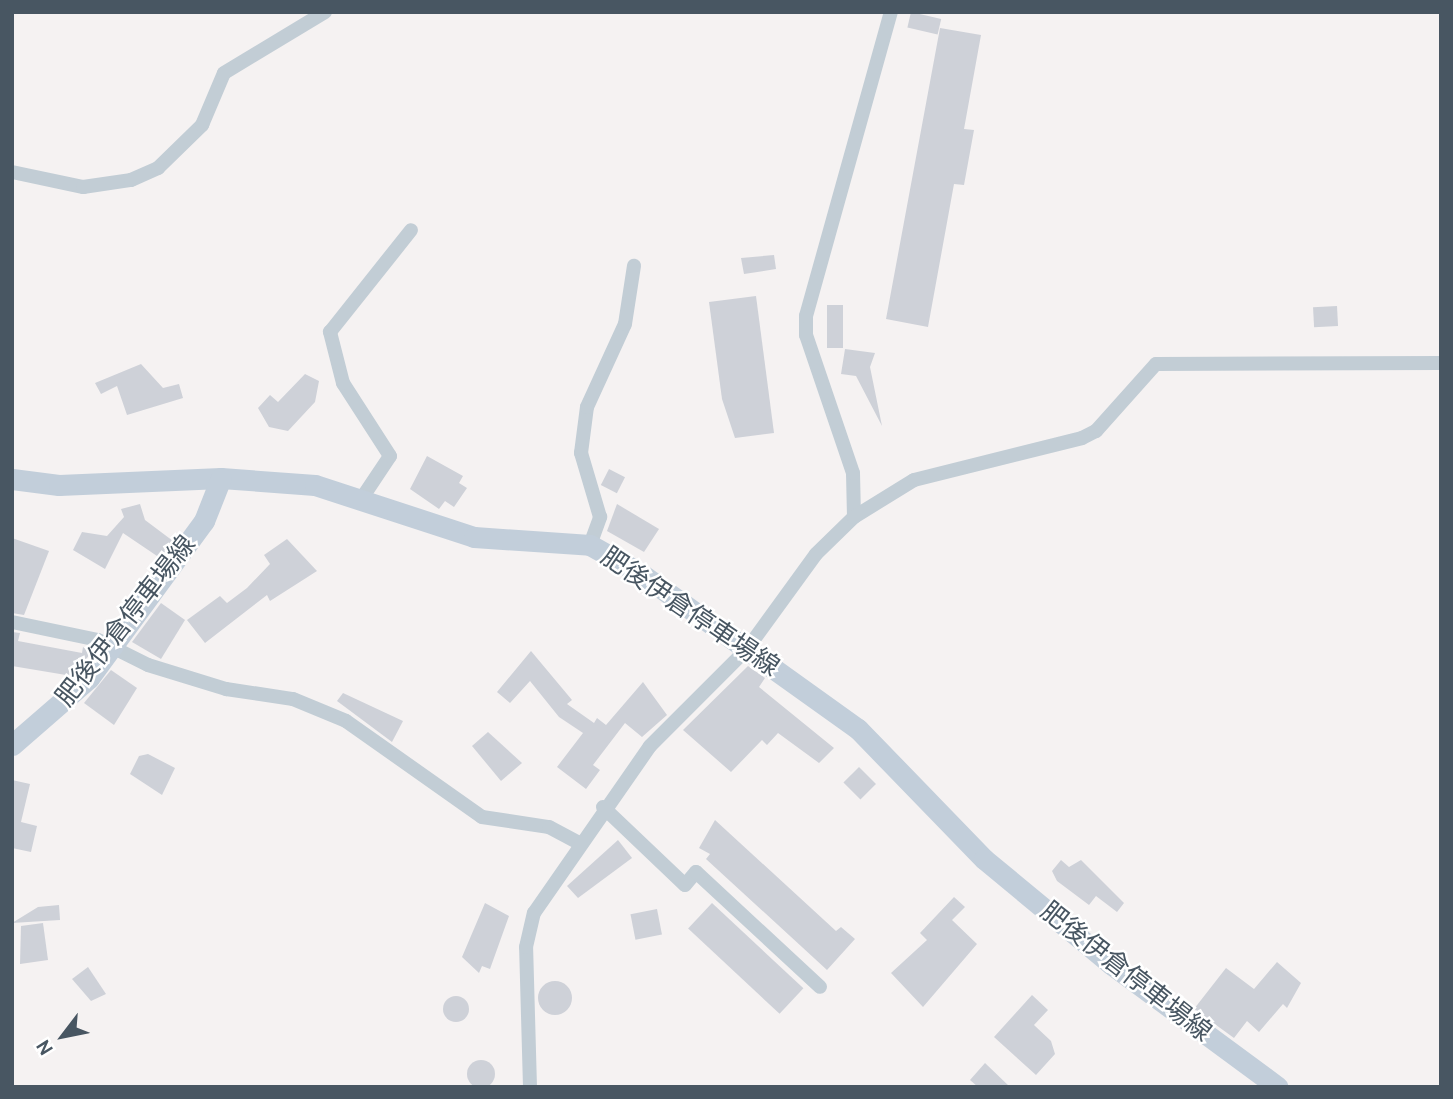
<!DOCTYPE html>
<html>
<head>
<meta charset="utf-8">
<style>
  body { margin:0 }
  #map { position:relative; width:1453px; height:1099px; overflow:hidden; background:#f5f2f2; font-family:Cabin,"Noto Sans JP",sans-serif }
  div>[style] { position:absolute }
  .building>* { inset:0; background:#ced1d8; transform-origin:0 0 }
  .round { border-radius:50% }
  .minor>* { height:14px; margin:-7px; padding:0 7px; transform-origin:7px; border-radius:7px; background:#c2cdd5 }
  .secondary>* { height:21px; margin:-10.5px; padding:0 10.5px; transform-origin:10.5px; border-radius:10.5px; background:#c2ceda }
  span { translate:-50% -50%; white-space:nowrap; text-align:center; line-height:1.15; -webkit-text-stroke:5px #fff; paint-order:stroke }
  .street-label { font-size:26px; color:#485662 }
  .frame { position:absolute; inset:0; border:14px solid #485662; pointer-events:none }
  .north { position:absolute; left:28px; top:1001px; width:70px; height:70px; -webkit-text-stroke:5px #fff; paint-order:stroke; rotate:238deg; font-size:19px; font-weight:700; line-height:28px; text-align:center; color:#485662 }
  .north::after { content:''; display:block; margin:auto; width:24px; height:32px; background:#485662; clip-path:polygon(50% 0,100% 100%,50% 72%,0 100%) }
</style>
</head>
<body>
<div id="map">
  <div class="building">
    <div style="left:911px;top:12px;width:31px;height:16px;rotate:13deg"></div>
    <div style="clip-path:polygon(940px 28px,981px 35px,964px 129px,974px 130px,964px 185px,954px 184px,928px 327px,886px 319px)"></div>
    <div style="clip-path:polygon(774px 255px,776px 269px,744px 274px,741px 258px)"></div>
    <div style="clip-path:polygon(756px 296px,774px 433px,735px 438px,722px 399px,709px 302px)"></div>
    <div style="left:827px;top:305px;width:16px;height:43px"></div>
    <div style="left:1337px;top:306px;width:20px;height:24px;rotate:87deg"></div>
    <div style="clip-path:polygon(845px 349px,875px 353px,870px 367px,882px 426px,856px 376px,841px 374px)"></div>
    <div style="clip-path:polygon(141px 364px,163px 388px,179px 384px,183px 398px,127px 415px,117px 386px,101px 394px,95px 383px)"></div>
    <div style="clip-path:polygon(305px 374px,319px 381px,315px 402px,288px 431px,269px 427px,258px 408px,270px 395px,278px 402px)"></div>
    <div style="clip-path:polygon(427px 456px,463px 476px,459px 483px,467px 488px,454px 507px,445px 501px,439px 509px,410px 489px)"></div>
    <div style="left:609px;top:469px;width:18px;height:18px;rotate:27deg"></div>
    <div style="clip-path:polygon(140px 504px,145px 520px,173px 541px,160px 558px,123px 533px,105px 569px,73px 550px,82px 532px,107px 536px,124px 517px,121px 509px)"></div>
    <div style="clip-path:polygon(617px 504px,659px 529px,644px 552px,607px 531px)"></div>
    <div style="clip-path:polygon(12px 538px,49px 551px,24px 615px,12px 613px)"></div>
    <div style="clip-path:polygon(287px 539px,317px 571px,270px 601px,267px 595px,205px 643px,187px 620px,220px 596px,227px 603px,247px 588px,270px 564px,264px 555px)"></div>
    <div style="clip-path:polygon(161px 603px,185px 620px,161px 659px,132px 642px)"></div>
    <div style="clip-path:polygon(12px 632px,20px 633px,18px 641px,82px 653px,83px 647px,91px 653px,72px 676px,12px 666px)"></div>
    <div style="clip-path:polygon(531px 651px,572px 700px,567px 704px,594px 723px,597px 718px,606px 725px,643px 682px,667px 715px,642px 737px,625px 723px,593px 765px,600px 770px,586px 789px,557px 767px,583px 733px,559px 717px,530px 681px,510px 703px,497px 692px)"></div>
    <div style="clip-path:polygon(748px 666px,765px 678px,759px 687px,834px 748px,819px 763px,778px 733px,767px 745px,762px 740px,731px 772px,683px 730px)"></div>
    <div style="clip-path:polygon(111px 670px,137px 688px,114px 725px,84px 703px)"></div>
    <div style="clip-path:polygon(343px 693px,403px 721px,392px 742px,337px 701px)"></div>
    <div style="clip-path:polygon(488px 732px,522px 763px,501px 781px,472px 746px)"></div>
    <div style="clip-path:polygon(148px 754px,175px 768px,162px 795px,130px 774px,139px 756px)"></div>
    <div style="left:859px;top:767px;width:24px;height:22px;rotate:45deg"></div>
    <div style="clip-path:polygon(12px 780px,30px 784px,21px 822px,37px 826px,31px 852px,12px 848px)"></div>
    <div style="clip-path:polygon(715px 820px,836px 931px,841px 927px,855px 939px,827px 970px,706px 859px,710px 854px,699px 848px)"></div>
    <div style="clip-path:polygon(618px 840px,632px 858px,578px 898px,567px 886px)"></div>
    <div style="clip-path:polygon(1061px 860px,1069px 867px,1081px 860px,1124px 903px,1117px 912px,1096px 896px,1089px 905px,1057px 881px,1052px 871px)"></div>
    <div style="clip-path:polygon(954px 897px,965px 907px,952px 920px,977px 944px,923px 1007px,891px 973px,927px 940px,920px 933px)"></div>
    <div style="clip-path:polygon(485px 903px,509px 916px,490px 969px,482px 966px,479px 973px,462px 957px)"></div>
    <div style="left:712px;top:903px;width:125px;height:35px;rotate:43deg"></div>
    <div style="clip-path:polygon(59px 905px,60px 920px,12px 923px,38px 907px)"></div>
    <div style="left:657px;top:909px;width:26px;height:27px;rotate:79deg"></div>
    <div style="clip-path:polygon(43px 923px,48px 960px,20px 964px,21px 926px)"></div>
    <div style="clip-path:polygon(1277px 962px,1301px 983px,1287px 1008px,1283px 1004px,1259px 1032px,1247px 1021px,1234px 1038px,1194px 1009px,1226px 968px,1254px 989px)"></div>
    <div style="clip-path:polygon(88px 967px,106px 994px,91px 1001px,72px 979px)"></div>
    <div class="round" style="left:538px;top:981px;width:34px;height:34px"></div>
    <div style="clip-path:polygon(1032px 995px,1048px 1010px,1034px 1025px,1051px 1041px,1055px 1054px,1036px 1075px,994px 1037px)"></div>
    <div class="round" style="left:443px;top:996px;width:26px;height:26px"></div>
    <div class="round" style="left:467px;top:1060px;width:28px;height:28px"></div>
    <div style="clip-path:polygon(985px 1063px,1010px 1087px,978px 1087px,970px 1080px)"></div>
  </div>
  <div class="minor">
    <div style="left:12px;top:172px;width:73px;rotate:11.9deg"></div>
    <div style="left:83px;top:187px;width:49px;rotate:-8.3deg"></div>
    <div style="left:131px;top:180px;width:30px;rotate:-24deg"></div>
    <div style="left:158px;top:168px;width:62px;rotate:-44.3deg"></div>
    <div style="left:202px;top:125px;width:56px;rotate:-67.1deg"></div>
    <div style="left:224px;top:73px;width:118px;rotate:-31.1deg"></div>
    <div style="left:360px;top:501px;width:54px;rotate:-56.3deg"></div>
    <div style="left:390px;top:456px;width:87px;rotate:-122.8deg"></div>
    <div style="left:343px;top:383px;width:53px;rotate:-104.3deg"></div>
    <div style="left:330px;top:332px;width:130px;rotate:-51.5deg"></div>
    <div style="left:854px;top:517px;width:44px;rotate:-91.3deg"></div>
    <div style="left:853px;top:473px;width:146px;rotate:-108.8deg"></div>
    <div style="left:806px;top:335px;width:19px;rotate:-90deg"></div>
    <div style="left:806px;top:316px;width:316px;rotate:-74.4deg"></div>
    <div style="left:590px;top:545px;width:30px;rotate:-70deg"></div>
    <div style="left:600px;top:517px;width:67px;rotate:-106.5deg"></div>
    <div style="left:581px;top:453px;width:46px;rotate:-82.6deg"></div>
    <div style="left:587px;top:407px;width:91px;rotate:-65.4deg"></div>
    <div style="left:625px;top:324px;width:59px;rotate:-81.2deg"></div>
    <div style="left:12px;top:622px;width:88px;rotate:11.8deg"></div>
    <div style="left:98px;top:640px;width:56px;rotate:26.6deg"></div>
    <div style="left:148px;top:665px;width:82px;rotate:17.1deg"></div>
    <div style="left:226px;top:689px;width:68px;rotate:8.5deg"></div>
    <div style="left:293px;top:699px;width:57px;rotate:22.5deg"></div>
    <div style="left:346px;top:721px;width:166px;rotate:35.2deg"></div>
    <div style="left:482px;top:817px;width:68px;rotate:8.5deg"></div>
    <div style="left:549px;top:827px;width:34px;rotate:28deg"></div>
    <div style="left:603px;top:807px;width:113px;rotate:43.6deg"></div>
    <div style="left:685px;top:885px;width:17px;rotate:-50deg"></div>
    <div style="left:696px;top:872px;width:169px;rotate:42.8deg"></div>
    <div style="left:530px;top:1087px;width:140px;rotate:-91.6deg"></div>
    <div style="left:526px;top:947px;width:35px;rotate:-77deg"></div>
    <div style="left:534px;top:913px;width:203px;rotate:-55.2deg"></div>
    <div style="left:650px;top:746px;width:137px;rotate:-45deg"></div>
    <div style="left:747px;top:649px;width:117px;rotate:-54deg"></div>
    <div style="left:816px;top:554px;width:53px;rotate:-44.2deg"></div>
    <div style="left:854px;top:517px;width:70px;rotate:-31.7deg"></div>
    <div style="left:914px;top:480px;width:173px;rotate:-14deg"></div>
    <div style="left:1082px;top:438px;width:16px;rotate:-27deg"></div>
    <div style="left:1096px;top:431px;width:90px;rotate:-48.2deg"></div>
    <div style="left:1156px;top:364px;width:285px;rotate:-0.2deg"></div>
  </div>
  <div class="secondary">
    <div style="left:12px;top:479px;width:47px;rotate:7.3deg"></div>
    <div style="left:59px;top:485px;width:162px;rotate:-2.5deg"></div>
    <div style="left:221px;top:478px;width:94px;rotate:4.3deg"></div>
    <div style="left:315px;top:485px;width:167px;rotate:18.1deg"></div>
    <div style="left:474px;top:537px;width:116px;rotate:3.9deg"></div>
    <div style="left:590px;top:545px;width:57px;rotate:29.2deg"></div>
    <div style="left:640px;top:573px;width:268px;rotate:35.6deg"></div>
    <div style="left:858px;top:729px;width:181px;rotate:45.9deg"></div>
    <div style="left:984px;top:859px;width:165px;rotate:39.6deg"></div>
    <div style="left:1111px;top:964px;width:207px;rotate:36.4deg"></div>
    <div style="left:12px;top:745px;width:102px;rotate:-41deg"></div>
    <div style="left:89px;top:678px;width:195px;rotate:-53.8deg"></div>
    <div style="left:204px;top:521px;width:46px;rotate:-68.4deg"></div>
  </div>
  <div class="street-label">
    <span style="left:690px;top:612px;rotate:34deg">肥後伊倉停車場線</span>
    <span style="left:126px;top:621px;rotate:-52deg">肥後伊倉停車場線</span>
    <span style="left:1126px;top:972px;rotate:38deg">肥後伊倉停車場線</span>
  </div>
  <div class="frame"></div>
  <div class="north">N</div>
</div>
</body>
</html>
